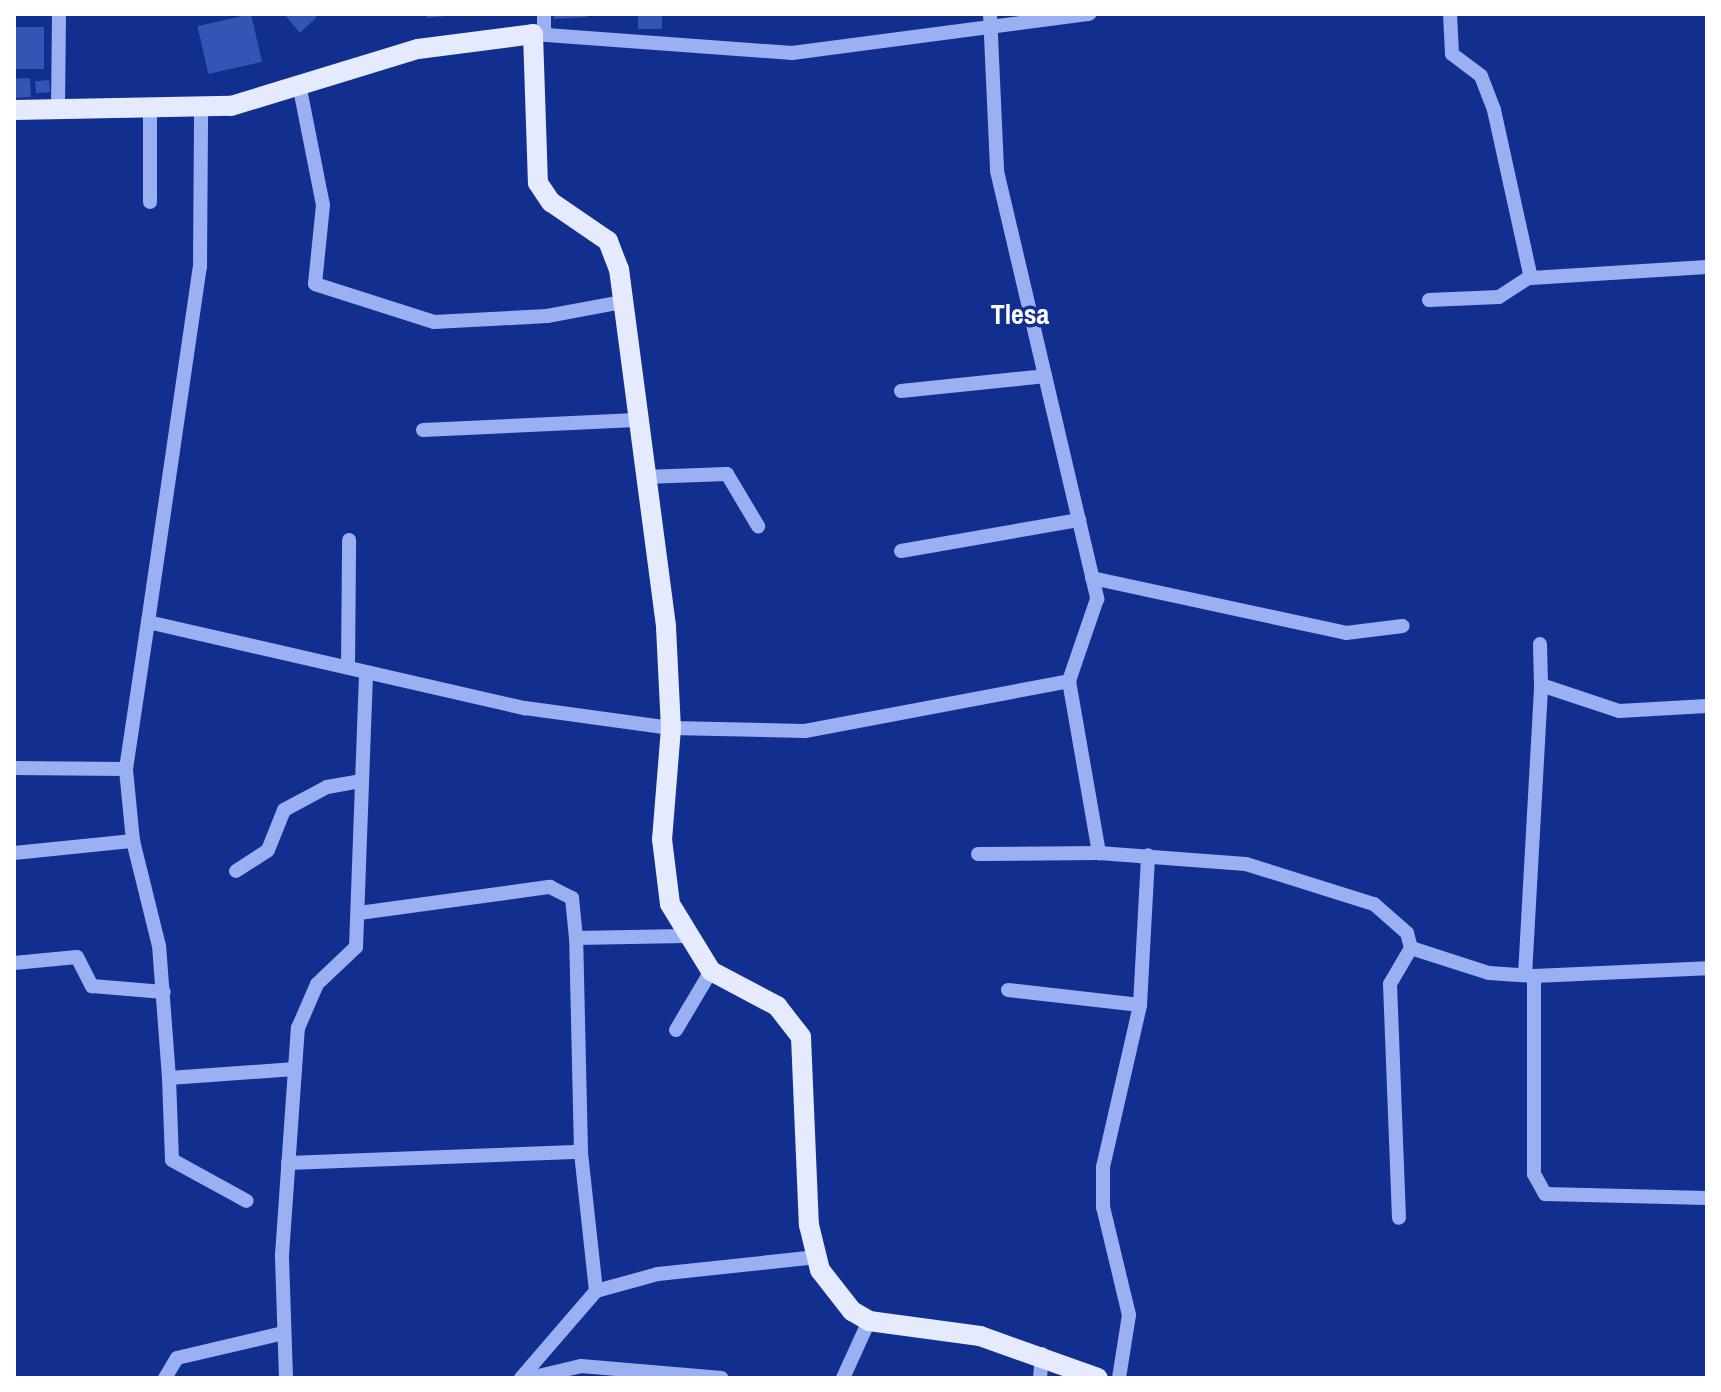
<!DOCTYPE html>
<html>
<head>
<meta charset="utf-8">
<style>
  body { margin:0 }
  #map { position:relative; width:1721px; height:1392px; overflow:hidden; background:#112f8f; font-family:"Archivo Narrow",sans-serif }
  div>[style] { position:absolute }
  .building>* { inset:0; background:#3455b6; transform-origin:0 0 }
  .minor>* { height:14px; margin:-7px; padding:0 7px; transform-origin:7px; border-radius:7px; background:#9ab0f2 }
  .major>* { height:20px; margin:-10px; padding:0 10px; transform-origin:10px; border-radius:10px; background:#e5eaff }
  span { translate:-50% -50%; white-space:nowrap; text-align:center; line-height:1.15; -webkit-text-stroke:7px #112f8f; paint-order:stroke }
  .quarter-label { font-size:28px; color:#fff; font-weight:700 }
  .frame { position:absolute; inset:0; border:16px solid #fff; pointer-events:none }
</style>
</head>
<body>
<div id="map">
  <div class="building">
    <div style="left:251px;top:14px;width:49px;height:55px;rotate:77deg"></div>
    <div style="clip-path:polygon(284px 14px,315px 14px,316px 18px,300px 33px)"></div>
    <div style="clip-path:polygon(427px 14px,446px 14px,446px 16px,427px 18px)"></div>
    <div style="clip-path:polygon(554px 14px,587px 14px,587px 17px,554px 19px)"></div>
    <div style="left:638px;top:14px;width:24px;height:15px"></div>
    <div style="left:14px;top:27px;width:30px;height:42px"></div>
    <div style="left:30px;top:78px;width:19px;height:16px;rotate:87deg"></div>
    <div style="left:49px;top:80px;width:12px;height:14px;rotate:85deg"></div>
  </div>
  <div class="minor">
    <div style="left:990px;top:14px;width:157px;rotate:87.4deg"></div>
    <div style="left:997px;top:171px;width:440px;rotate:76.8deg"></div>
    <div style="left:1097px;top:599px;width:87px;rotate:108.9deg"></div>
    <div style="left:1450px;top:14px;width:40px;rotate:87.1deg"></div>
    <div style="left:1452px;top:54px;width:36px;rotate:37deg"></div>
    <div style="left:1481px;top:76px;width:36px;rotate:69deg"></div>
    <div style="left:1494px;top:110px;width:172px;rotate:77.6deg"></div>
    <div style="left:1531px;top:278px;width:176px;rotate:-3.6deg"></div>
    <div style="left:544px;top:33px;width:19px;rotate:-90deg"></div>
    <div style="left:533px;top:34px;width:260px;rotate:4.2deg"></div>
    <div style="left:792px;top:53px;width:300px;rotate:-7.5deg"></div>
    <div style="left:300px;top:89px;width:118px;rotate:78.8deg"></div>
    <div style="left:323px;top:205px;width:79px;rotate:95.8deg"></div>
    <div style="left:315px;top:284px;width:125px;rotate:17.7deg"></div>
    <div style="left:434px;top:322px;width:113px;rotate:-3deg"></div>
    <div style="left:547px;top:316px;width:76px;rotate:-10.6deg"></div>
    <div style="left:58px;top:110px;width:96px;rotate:-89.4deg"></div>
    <div style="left:150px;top:202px;width:93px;rotate:-90deg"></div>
    <div style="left:1429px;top:300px;width:70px;rotate:-2.5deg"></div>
    <div style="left:1499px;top:297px;width:37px;rotate:-33deg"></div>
    <div style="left:901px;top:391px;width:145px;rotate:-5.9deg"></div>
    <div style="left:423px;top:430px;width:213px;rotate:-2.7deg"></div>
    <div style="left:644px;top:477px;width:83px;rotate:-2.1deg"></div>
    <div style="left:727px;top:474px;width:61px;rotate:59.2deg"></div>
    <div style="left:901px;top:551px;width:181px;rotate:-9.9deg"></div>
    <div style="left:1092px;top:578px;width:260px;rotate:12.2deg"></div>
    <div style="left:1346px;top:633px;width:57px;rotate:-7deg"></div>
    <div style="left:148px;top:622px;width:359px;rotate:-81.7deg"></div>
    <div style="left:200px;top:267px;width:159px;rotate:-89.6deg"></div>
    <div style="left:1540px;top:644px;width:41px;rotate:88.6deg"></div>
    <div style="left:1541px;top:685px;width:82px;rotate:18.4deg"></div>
    <div style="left:1619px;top:711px;width:88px;rotate:-3.3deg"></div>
    <div style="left:348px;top:667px;width:127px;rotate:-89.5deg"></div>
    <div style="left:14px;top:768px;width:112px;rotate:0.5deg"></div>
    <div style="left:14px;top:853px;width:120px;rotate:-5.8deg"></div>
    <div style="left:978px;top:854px;width:121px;rotate:-0.5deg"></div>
    <div style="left:236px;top:871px;width:38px;rotate:-33deg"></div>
    <div style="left:268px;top:850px;width:43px;rotate:-68.2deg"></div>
    <div style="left:284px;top:810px;width:49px;rotate:-28.1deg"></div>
    <div style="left:327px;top:787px;width:34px;rotate:-10deg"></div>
    <div style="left:359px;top:913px;width:193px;rotate:-7.8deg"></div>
    <div style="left:550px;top:887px;width:25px;rotate:27deg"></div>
    <div style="left:572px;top:898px;width:40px;rotate:84.3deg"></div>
    <div style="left:1411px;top:948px;width:82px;rotate:17.8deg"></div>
    <div style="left:1489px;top:973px;width:45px;rotate:3.8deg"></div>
    <div style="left:1534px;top:976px;width:173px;rotate:-2.6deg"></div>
    <div style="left:14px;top:963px;width:63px;rotate:-5.4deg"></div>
    <div style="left:77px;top:957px;width:33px;rotate:63deg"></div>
    <div style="left:92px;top:986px;width:72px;rotate:4.8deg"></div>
    <div style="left:1525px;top:975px;width:290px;rotate:-86.8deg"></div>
    <div style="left:1534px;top:976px;width:198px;rotate:90deg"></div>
    <div style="left:1534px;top:1174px;width:23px;rotate:61deg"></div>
    <div style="left:1545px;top:1194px;width:162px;rotate:1.4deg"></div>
    <div style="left:1008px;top:990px;width:133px;rotate:6.5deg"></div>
    <div style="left:676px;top:1030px;width:69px;rotate:-59.3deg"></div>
    <div style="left:295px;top:1069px;width:126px;rotate:175.9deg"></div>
    <div style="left:169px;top:1078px;width:132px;rotate:-94.3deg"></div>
    <div style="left:159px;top:946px;width:108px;rotate:-103.9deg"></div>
    <div style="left:133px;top:841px;width:72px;rotate:-95.6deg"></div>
    <div style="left:126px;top:769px;width:149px;rotate:-81.5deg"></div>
    <div style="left:148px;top:622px;width:387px;rotate:12.9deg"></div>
    <div style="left:525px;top:708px;width:147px;rotate:7.8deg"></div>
    <div style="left:671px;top:728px;width:134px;rotate:1.3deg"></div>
    <div style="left:805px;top:731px;width:269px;rotate:-10.7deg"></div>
    <div style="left:1069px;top:681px;width:175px;rotate:80.1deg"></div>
    <div style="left:1099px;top:853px;width:147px;rotate:4.3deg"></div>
    <div style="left:1246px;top:864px;width:134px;rotate:17.4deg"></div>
    <div style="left:1374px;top:904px;width:44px;rotate:41.3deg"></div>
    <div style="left:1407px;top:933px;width:16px;rotate:75deg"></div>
    <div style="left:1411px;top:948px;width:42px;rotate:120.3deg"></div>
    <div style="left:1390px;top:984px;width:234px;rotate:87.8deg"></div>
    <div style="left:169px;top:1078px;width:82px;rotate:87.9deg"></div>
    <div style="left:172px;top:1160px;width:85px;rotate:28.7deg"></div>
    <div style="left:288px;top:1163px;width:293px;rotate:-2.2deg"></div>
    <div style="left:596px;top:1291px;width:64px;rotate:-15.3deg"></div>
    <div style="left:658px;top:1274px;width:160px;rotate:-6.1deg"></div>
    <div style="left:165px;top:1378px;width:23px;rotate:-59deg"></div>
    <div style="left:177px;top:1358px;width:110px;rotate:-13.2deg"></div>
    <div style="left:286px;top:1378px;width:123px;rotate:-91.9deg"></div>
    <div style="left:282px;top:1255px;width:228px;rotate:-86deg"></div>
    <div style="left:298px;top:1028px;width:48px;rotate:-66.6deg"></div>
    <div style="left:317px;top:984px;width:54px;rotate:-43.5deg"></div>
    <div style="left:356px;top:947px;width:275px;rotate:-87.9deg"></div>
    <div style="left:521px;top:1378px;width:115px;rotate:-49.2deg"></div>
    <div style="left:596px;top:1291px;width:140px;rotate:-96.2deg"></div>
    <div style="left:581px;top:1152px;width:214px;rotate:-91.3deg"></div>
    <div style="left:576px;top:938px;width:109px;rotate:-1.1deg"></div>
    <div style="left:530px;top:1378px;width:52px;rotate:-13.2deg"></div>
    <div style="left:581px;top:1366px;width:141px;rotate:4.9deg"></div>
    <div style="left:843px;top:1378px;width:63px;rotate:-65.5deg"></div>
    <div style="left:1040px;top:1378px;width:24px;rotate:-85deg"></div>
    <div style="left:1119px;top:1378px;width:64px;rotate:-81deg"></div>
    <div style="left:1129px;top:1315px;width:111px;rotate:-103.5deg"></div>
    <div style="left:1103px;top:1207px;width:40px;rotate:-90deg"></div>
    <div style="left:1103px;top:1167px;width:166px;rotate:-77.1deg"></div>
    <div style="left:1140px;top:1005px;width:150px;rotate:-86.9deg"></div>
  </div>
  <div class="major">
    <div style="left:14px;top:110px;width:217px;rotate:-1.1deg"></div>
    <div style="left:231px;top:106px;width:195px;rotate:-17deg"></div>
    <div style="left:418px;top:49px;width:116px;rotate:-7.4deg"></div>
    <div style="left:533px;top:34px;width:149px;rotate:88.1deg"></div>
    <div style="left:538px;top:183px;width:23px;rotate:56deg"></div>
    <div style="left:551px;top:202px;width:69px;rotate:34.4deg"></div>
    <div style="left:608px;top:241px;width:30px;rotate:69deg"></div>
    <div style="left:619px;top:269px;width:361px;rotate:82.5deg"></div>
    <div style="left:666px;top:627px;width:101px;rotate:87.2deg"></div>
    <div style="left:671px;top:728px;width:111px;rotate:94.6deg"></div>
    <div style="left:662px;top:839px;width:65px;rotate:83deg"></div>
    <div style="left:670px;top:904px;width:79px;rotate:58.5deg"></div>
    <div style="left:711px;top:971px;width:75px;rotate:27.9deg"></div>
    <div style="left:777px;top:1006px;width:39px;rotate:52deg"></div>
    <div style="left:801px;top:1037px;width:188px;rotate:87.6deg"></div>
    <div style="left:809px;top:1225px;width:46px;rotate:76.3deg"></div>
    <div style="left:820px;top:1270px;width:52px;rotate:52deg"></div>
    <div style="left:852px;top:1311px;width:20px;rotate:30deg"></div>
    <div style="left:869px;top:1321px;width:112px;rotate:7.7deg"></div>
    <div style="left:980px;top:1336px;width:125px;rotate:19.6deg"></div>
  </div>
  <div class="quarter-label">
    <span style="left:1020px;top:314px">Tlesa</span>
  </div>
  <div class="frame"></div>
</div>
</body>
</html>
